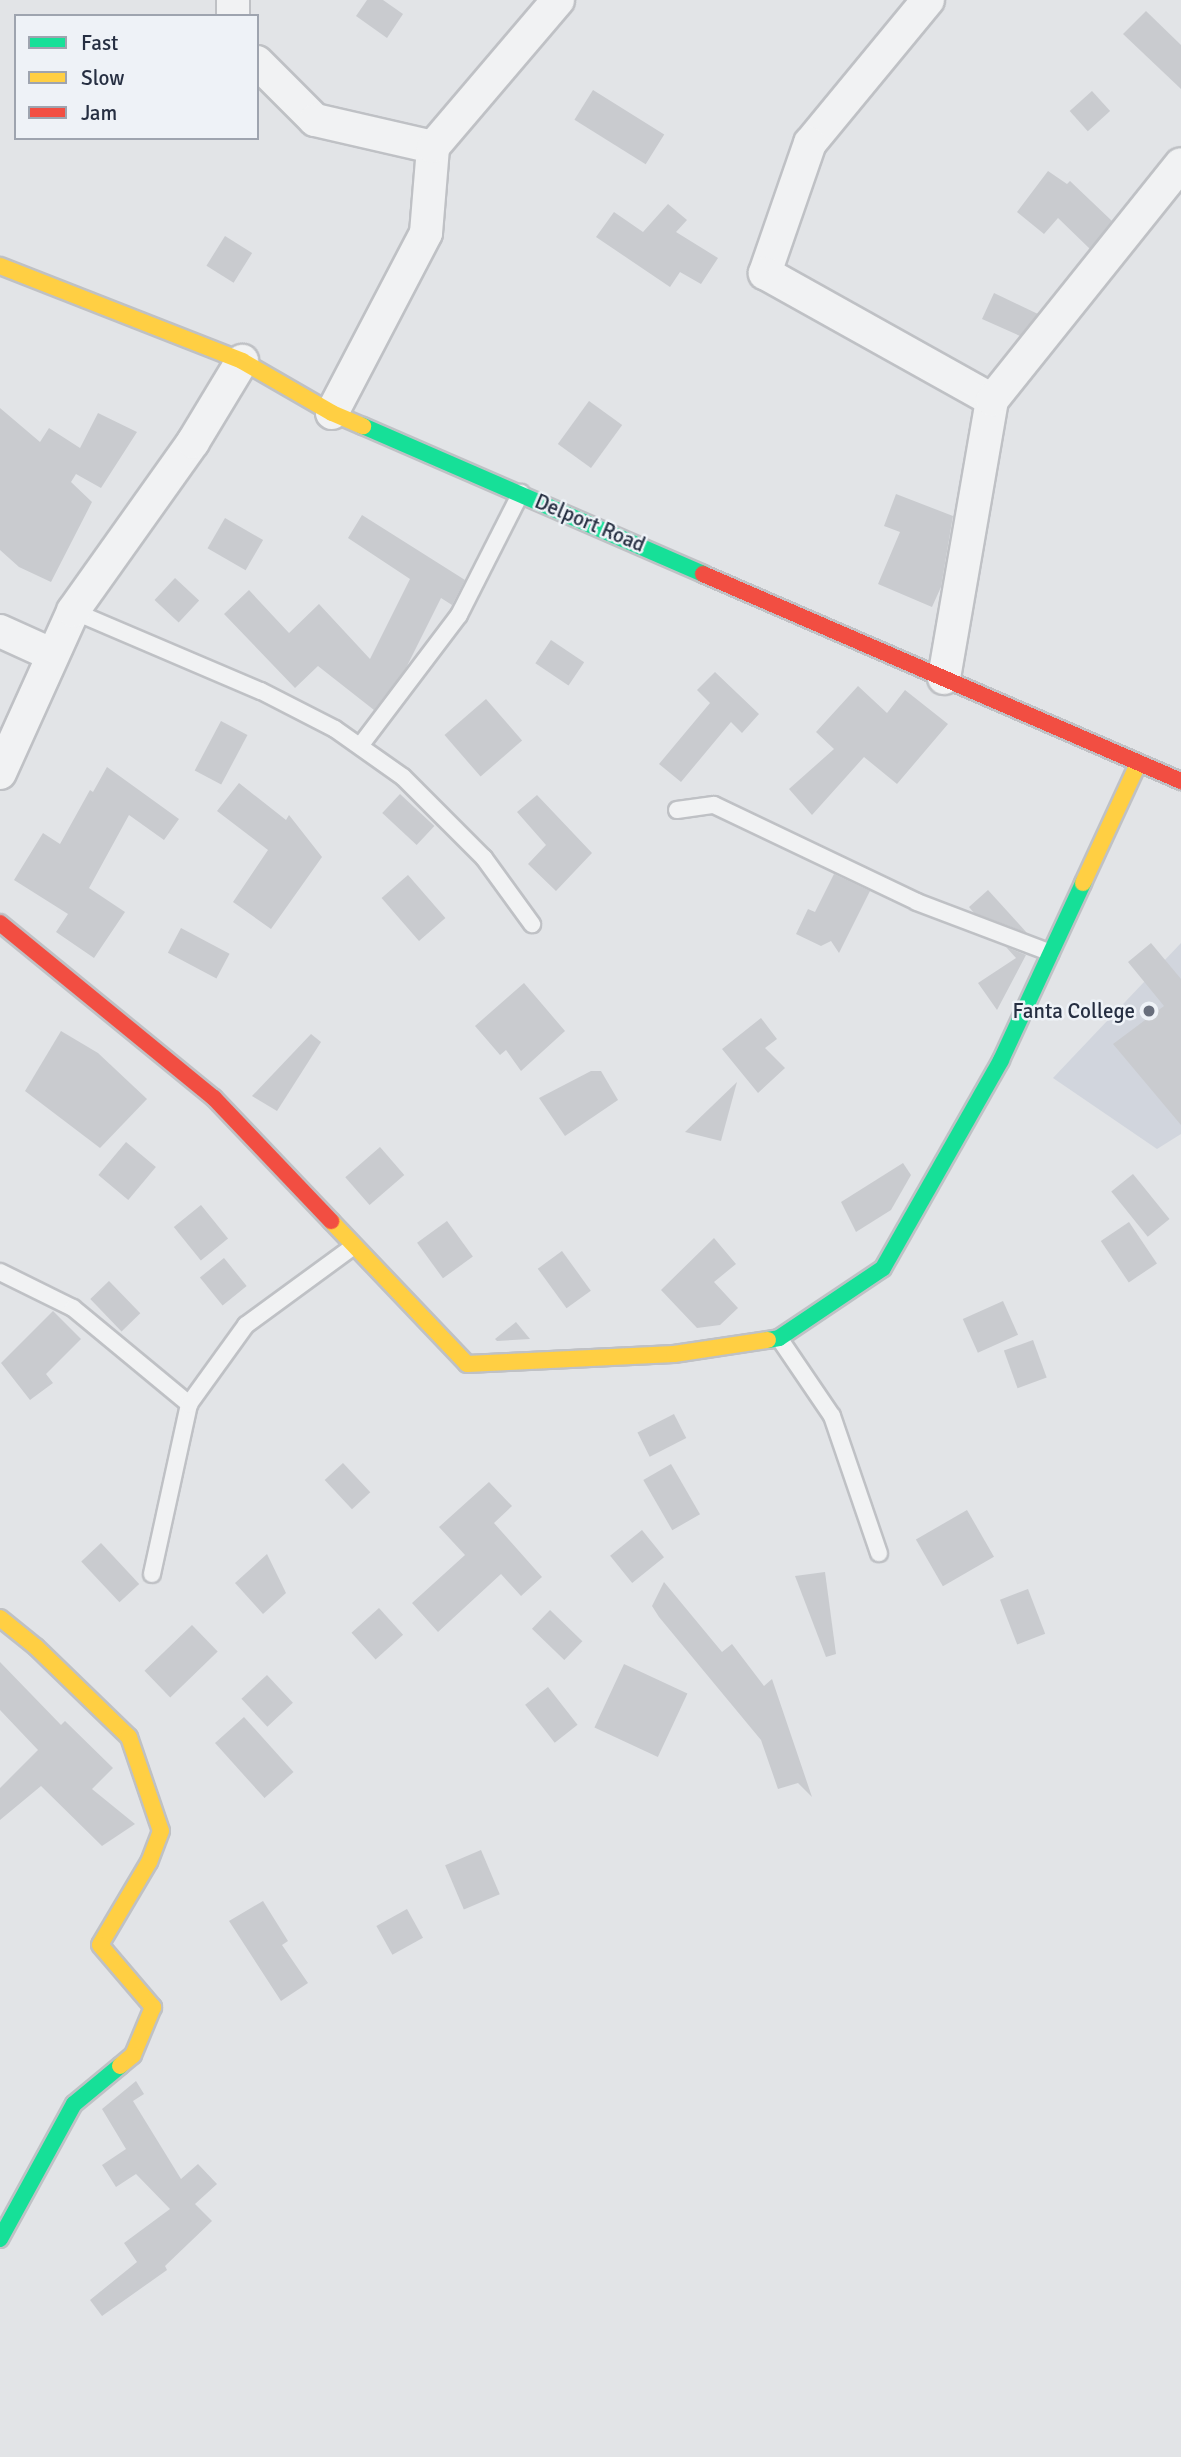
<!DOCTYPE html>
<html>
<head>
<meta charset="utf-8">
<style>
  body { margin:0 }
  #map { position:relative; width:1181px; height:2457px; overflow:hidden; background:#e2e4e7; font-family:Signika,sans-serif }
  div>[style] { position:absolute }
  .built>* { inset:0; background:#d1d5dd }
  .building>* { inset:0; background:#c9cbcf; transform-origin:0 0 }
  .roads { filter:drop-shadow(2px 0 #bfc1c5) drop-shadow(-2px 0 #bfc1c5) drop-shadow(0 2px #bfc1c5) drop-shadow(0 -2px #bfc1c5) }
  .lane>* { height:16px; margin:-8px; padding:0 8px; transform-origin:8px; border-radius:8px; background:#f1f2f3 }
  .street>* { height:32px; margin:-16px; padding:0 16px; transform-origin:16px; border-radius:16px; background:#f1f2f3 }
  .fast>* { height:16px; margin:-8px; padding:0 8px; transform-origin:8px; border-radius:8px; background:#16e098 }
  .slow>* { height:16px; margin:-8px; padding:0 8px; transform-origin:8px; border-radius:8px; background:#ffcf43 }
  .jam>* { height:16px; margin:-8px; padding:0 8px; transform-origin:8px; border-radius:8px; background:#f24e42 }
  .dots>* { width:19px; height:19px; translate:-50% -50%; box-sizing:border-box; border:4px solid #eef2f7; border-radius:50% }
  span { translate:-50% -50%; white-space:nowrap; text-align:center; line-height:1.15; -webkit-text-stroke:5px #eef2f7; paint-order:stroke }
  .street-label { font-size:21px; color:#262f42 }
  .poi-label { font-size:21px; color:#262f42 }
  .right { translate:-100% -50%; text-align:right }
  .legend { position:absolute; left:14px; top:14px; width:245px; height:126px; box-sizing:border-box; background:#eef2f7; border:2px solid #9ea4af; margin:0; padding:9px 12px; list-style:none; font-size:21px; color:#262f42 }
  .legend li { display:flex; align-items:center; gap:14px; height:35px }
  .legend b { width:35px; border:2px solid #9ea4af }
</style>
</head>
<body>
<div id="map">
  <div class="built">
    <div style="clip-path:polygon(1181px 943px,1181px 1134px,1157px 1149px,1053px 1078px)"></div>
  </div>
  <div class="building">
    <div style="clip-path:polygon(367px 0,383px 0,403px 14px,387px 38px,356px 16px)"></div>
    <div style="clip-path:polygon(1146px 11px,1181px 45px,1181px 89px,1123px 34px)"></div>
    <div style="left:593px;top:90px;width:84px;height:35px;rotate:32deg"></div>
    <div style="left:1092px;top:91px;width:27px;height:30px;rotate:48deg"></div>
    <div style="clip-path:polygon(1048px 171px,1067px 184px,1070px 181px,1112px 221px,1090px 249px,1058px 218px,1044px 234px,1017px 212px)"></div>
    <div style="clip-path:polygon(668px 204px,687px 220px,676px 232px,718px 258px,701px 284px,680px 272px,670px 287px,596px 237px,614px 212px,643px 232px)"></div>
    <div style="left:225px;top:236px;width:32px;height:35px;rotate:32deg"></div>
    <div style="clip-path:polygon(994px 293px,1038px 314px,1020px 336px,982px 319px)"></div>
    <div style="left:589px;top:401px;width:41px;height:53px;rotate:36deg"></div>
    <div style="clip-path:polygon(0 408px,40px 442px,49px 428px,80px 448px,98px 413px,137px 432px,101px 488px,76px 474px,71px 482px,92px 502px,51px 582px,19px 567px,0 550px)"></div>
    <div style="clip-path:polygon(896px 494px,953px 516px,941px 587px,932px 607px,878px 584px,900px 532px,884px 526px)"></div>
    <div style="clip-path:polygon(362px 515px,465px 580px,452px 605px,441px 598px,406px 668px,374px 710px,318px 666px,295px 688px,224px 614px,249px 590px,289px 633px,319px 604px,370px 659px,410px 579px,348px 538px)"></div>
    <div style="left:225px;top:518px;width:44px;height:35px;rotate:30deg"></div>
    <div style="left:175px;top:578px;width:33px;height:30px;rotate:43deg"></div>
    <div style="left:551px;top:640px;width:40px;height:28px;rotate:34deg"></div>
    <div style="clip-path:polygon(715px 672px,759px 714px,742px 733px,731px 722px,681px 782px,659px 764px,710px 703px,697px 690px)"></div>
    <div style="clip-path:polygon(858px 686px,887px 713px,905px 690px,948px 724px,897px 784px,864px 757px,812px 815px,789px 789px,834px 749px,816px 732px)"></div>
    <div style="left:486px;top:699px;width:55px;height:55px;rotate:49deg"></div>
    <div style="left:221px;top:721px;width:30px;height:56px;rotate:28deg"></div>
    <div style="clip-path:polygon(107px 767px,179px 819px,164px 840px,129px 815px,89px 888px,125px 912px,94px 958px,56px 932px,68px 914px,14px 880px,43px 833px,60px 844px,90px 790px,93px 792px)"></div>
    <div style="clip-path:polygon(239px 783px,286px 820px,289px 815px,322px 857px,271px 929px,233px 902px,268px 850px,217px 811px)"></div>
    <div style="left:400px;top:794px;width:47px;height:26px;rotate:43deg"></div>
    <div style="clip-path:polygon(537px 795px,592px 853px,556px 891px,528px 864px,546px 845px,517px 812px)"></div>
    <div style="clip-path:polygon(834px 874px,870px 891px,839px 953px,831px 941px,821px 946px,796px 934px,808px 909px,815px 912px)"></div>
    <div style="left:408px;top:875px;width:57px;height:35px;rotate:49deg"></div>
    <div style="clip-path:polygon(988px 890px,1027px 933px,974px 913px,969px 907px)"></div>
    <div style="left:181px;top:928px;width:55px;height:28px;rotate:28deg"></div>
    <div style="clip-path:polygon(1151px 943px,1181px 979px,1181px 1125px,1113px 1044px,1164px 1006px,1128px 962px)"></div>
    <div style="clip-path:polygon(1006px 947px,1026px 955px,997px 1010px,978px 983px,1016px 958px)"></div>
    <div style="clip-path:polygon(524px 983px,565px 1031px,521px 1071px,506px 1050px,500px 1055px,475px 1026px)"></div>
    <div style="clip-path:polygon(761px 1018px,777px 1039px,765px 1048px,785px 1068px,758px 1093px,722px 1049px)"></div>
    <div style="clip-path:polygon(61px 1031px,98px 1053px,147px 1099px,100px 1148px,25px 1091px)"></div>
    <div style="clip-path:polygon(311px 1034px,321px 1042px,277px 1111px,252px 1096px)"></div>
    <div style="clip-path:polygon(591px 1071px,601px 1071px,618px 1100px,565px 1136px,539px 1098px)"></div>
    <div style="clip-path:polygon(737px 1082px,721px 1141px,685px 1132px)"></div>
    <div style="left:126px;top:1142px;width:39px;height:43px;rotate:40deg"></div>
    <div style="left:380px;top:1147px;width:37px;height:46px;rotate:49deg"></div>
    <div style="clip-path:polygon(903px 1163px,911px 1175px,891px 1210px,856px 1232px,841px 1202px)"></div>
    <div style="left:1133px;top:1174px;width:58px;height:28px;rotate:51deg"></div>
    <div style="left:201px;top:1205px;width:43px;height:35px;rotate:51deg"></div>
    <div style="left:447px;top:1221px;width:44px;height:37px;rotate:54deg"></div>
    <div style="left:1129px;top:1222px;width:50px;height:34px;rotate:56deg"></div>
    <div style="clip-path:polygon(714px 1238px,736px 1264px,714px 1282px,738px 1308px,720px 1325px,697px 1328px,661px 1290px)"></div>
    <div style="left:562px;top:1251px;width:49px;height:30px;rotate:54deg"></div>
    <div style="left:224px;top:1258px;width:36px;height:31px;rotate:51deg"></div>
    <div style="left:109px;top:1281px;width:45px;height:26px;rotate:46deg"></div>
    <div style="left:1003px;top:1301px;width:37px;height:44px;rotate:66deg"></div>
    <div style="clip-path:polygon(53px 1311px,81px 1339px,46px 1374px,53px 1383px,30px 1400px,1px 1363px)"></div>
    <div style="clip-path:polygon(516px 1322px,530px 1339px,497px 1341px,495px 1339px)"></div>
    <div style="left:1033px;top:1340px;width:40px;height:31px;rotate:70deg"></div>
    <div style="left:674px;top:1414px;width:27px;height:41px;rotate:63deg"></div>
    <div style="left:343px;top:1463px;width:40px;height:25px;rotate:47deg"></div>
    <div style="left:671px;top:1464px;width:58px;height:32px;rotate:60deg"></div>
    <div style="clip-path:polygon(489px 1482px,512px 1506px,494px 1523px,542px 1577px,521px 1596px,501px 1574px,438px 1632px,412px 1603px,465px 1555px,439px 1527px)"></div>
    <div style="left:967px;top:1510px;width:54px;height:59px;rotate:60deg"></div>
    <div style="left:642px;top:1530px;width:35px;height:41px;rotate:51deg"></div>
    <div style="left:101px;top:1543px;width:56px;height:27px;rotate:47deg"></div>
    <div style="clip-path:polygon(267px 1554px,286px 1593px,263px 1614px,235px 1583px)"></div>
    <div style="clip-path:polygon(825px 1572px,836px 1654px,826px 1657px,795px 1576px)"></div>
    <div style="clip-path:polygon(664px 1582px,722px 1652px,732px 1644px,764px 1686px,772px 1679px,812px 1797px,798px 1783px,778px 1789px,761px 1740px,659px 1617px,652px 1606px)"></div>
    <div style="left:1028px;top:1589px;width:48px;height:30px;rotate:69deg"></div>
    <div style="left:379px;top:1608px;width:36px;height:37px;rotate:48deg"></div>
    <div style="left:550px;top:1610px;width:45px;height:26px;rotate:44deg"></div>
    <div style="left:192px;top:1625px;width:37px;height:66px;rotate:46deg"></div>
    <div style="clip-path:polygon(0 1662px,61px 1725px,65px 1721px,113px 1768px,92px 1789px,135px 1824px,102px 1846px,41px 1786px,0 1820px,0 1788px,38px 1750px,0 1710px)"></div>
    <div style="left:624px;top:1664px;width:70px;height:70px;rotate:25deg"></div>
    <div style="left:267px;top:1675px;width:38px;height:35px;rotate:47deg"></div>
    <div style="left:548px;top:1687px;width:48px;height:29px;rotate:52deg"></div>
    <div style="left:244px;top:1717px;width:74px;height:39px;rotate:48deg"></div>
    <div style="left:481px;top:1850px;width:48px;height:39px;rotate:67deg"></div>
    <div style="clip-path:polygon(263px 1901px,288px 1941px,282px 1945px,308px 1983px,281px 2001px,229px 1921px)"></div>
    <div style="left:407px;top:1909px;width:33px;height:35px;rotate:61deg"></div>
    <div style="clip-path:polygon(136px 2081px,144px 2094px,133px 2101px,181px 2179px,198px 2164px,217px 2184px,195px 2204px,212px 2221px,165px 2266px,167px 2270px,102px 2316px,90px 2300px,137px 2262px,124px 2243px,170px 2209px,136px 2174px,116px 2187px,102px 2165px,126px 2149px,102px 2109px)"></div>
  </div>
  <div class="roads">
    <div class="lane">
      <div style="left:73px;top:611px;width:204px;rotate:23.1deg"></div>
      <div style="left:261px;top:691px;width:83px;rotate:27.2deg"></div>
      <div style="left:335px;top:729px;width:83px;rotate:35.2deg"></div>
      <div style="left:403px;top:777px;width:115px;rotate:45deg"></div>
      <div style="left:484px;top:858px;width:82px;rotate:54deg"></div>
      <div style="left:360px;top:746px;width:164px;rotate:-52.9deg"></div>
      <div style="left:459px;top:615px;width:137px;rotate:-63.1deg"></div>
      <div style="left:677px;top:810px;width:37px;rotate:-8deg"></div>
      <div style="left:714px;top:805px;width:225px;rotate:25.5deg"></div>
      <div style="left:917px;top:902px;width:143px;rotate:20.8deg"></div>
      <div style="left:0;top:1272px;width:81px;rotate:26.3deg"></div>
      <div style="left:73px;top:1308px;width:151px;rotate:39.6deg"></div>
      <div style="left:779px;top:1338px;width:94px;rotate:55.8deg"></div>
      <div style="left:832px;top:1416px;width:145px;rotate:71.1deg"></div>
      <div style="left:152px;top:1574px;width:174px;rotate:-77.7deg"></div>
      <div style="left:189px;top:1404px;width:97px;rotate:-54.2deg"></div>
      <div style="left:246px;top:1325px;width:134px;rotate:-36.2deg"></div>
    </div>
    <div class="street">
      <div style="left:233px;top:0;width:16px;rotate:90deg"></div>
      <div style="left:928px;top:0;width:185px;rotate:129.5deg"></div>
      <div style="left:810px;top:143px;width:138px;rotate:109.1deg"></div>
      <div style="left:765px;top:273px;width:260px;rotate:29.2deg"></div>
      <div style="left:257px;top:62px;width:82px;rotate:45deg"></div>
      <div style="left:315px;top:120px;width:121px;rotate:12.9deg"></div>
      <div style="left:332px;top:413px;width:203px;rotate:-62.4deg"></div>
      <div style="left:426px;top:233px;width:86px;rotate:-85.3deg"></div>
      <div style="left:433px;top:147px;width:193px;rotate:-49.6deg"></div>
      <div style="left:0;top:631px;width:56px;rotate:24.3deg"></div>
      <div style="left:944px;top:678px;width:282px;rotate:-80.2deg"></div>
      <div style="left:992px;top:400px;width:302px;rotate:-51.3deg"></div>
      <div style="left:0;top:773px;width:178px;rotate:-65.7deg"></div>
      <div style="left:73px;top:611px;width:207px;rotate:-54.6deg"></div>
      <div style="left:193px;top:442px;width:95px;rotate:-58.8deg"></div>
    </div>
    <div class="fast">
      <div style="left:363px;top:426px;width:371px;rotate:23.5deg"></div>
      <div style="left:768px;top:1340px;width:11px;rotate:-10deg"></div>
      <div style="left:779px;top:1338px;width:125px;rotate:-33.9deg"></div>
      <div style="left:883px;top:1268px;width:239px;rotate:-60.4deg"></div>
      <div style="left:1001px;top:1060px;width:195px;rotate:-65.1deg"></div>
      <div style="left:0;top:2239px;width:154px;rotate:-61.3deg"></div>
      <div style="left:74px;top:2104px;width:60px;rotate:-39.6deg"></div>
    </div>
    <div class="slow">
      <div style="left:0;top:266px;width:260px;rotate:21.4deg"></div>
      <div style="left:242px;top:361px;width:104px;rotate:30deg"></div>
      <div style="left:332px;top:413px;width:34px;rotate:23deg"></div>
      <div style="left:1083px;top:883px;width:131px;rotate:-65.2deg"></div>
      <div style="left:331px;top:1221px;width:197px;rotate:46.4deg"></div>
      <div style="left:467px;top:1364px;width:207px;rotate:-2.8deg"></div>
      <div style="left:674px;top:1354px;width:95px;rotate:-8.5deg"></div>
      <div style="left:0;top:1618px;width:46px;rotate:38.9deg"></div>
      <div style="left:36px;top:1647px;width:129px;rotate:44.1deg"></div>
      <div style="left:129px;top:1737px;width:99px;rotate:71.2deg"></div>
      <div style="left:161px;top:1831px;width:33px;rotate:111deg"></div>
      <div style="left:149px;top:1862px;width:96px;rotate:120.6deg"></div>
      <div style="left:100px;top:1945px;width:82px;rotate:49.5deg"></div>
      <div style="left:153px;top:2007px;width:52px;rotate:112.6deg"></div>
      <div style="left:133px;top:2055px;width:17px;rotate:140deg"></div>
    </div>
    <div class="jam">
      <div style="left:703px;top:574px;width:521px;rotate:23.42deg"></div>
      <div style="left:0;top:923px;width:276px;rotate:39.3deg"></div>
      <div style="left:214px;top:1098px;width:170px;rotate:46.4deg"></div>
    </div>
  </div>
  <div class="dots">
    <div style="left:1149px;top:1011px;background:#686e7c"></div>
  </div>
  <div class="street-label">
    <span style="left:590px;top:523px;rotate:23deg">Delport Road</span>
  </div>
  <div class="poi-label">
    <span class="right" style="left:1135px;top:1011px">Fanta College</span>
  </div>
  <ul class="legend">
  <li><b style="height:9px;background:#16e098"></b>Fast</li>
  <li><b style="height:9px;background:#ffcf43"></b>Slow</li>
  <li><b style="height:9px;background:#f24e42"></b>Jam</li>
  </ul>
</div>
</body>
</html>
